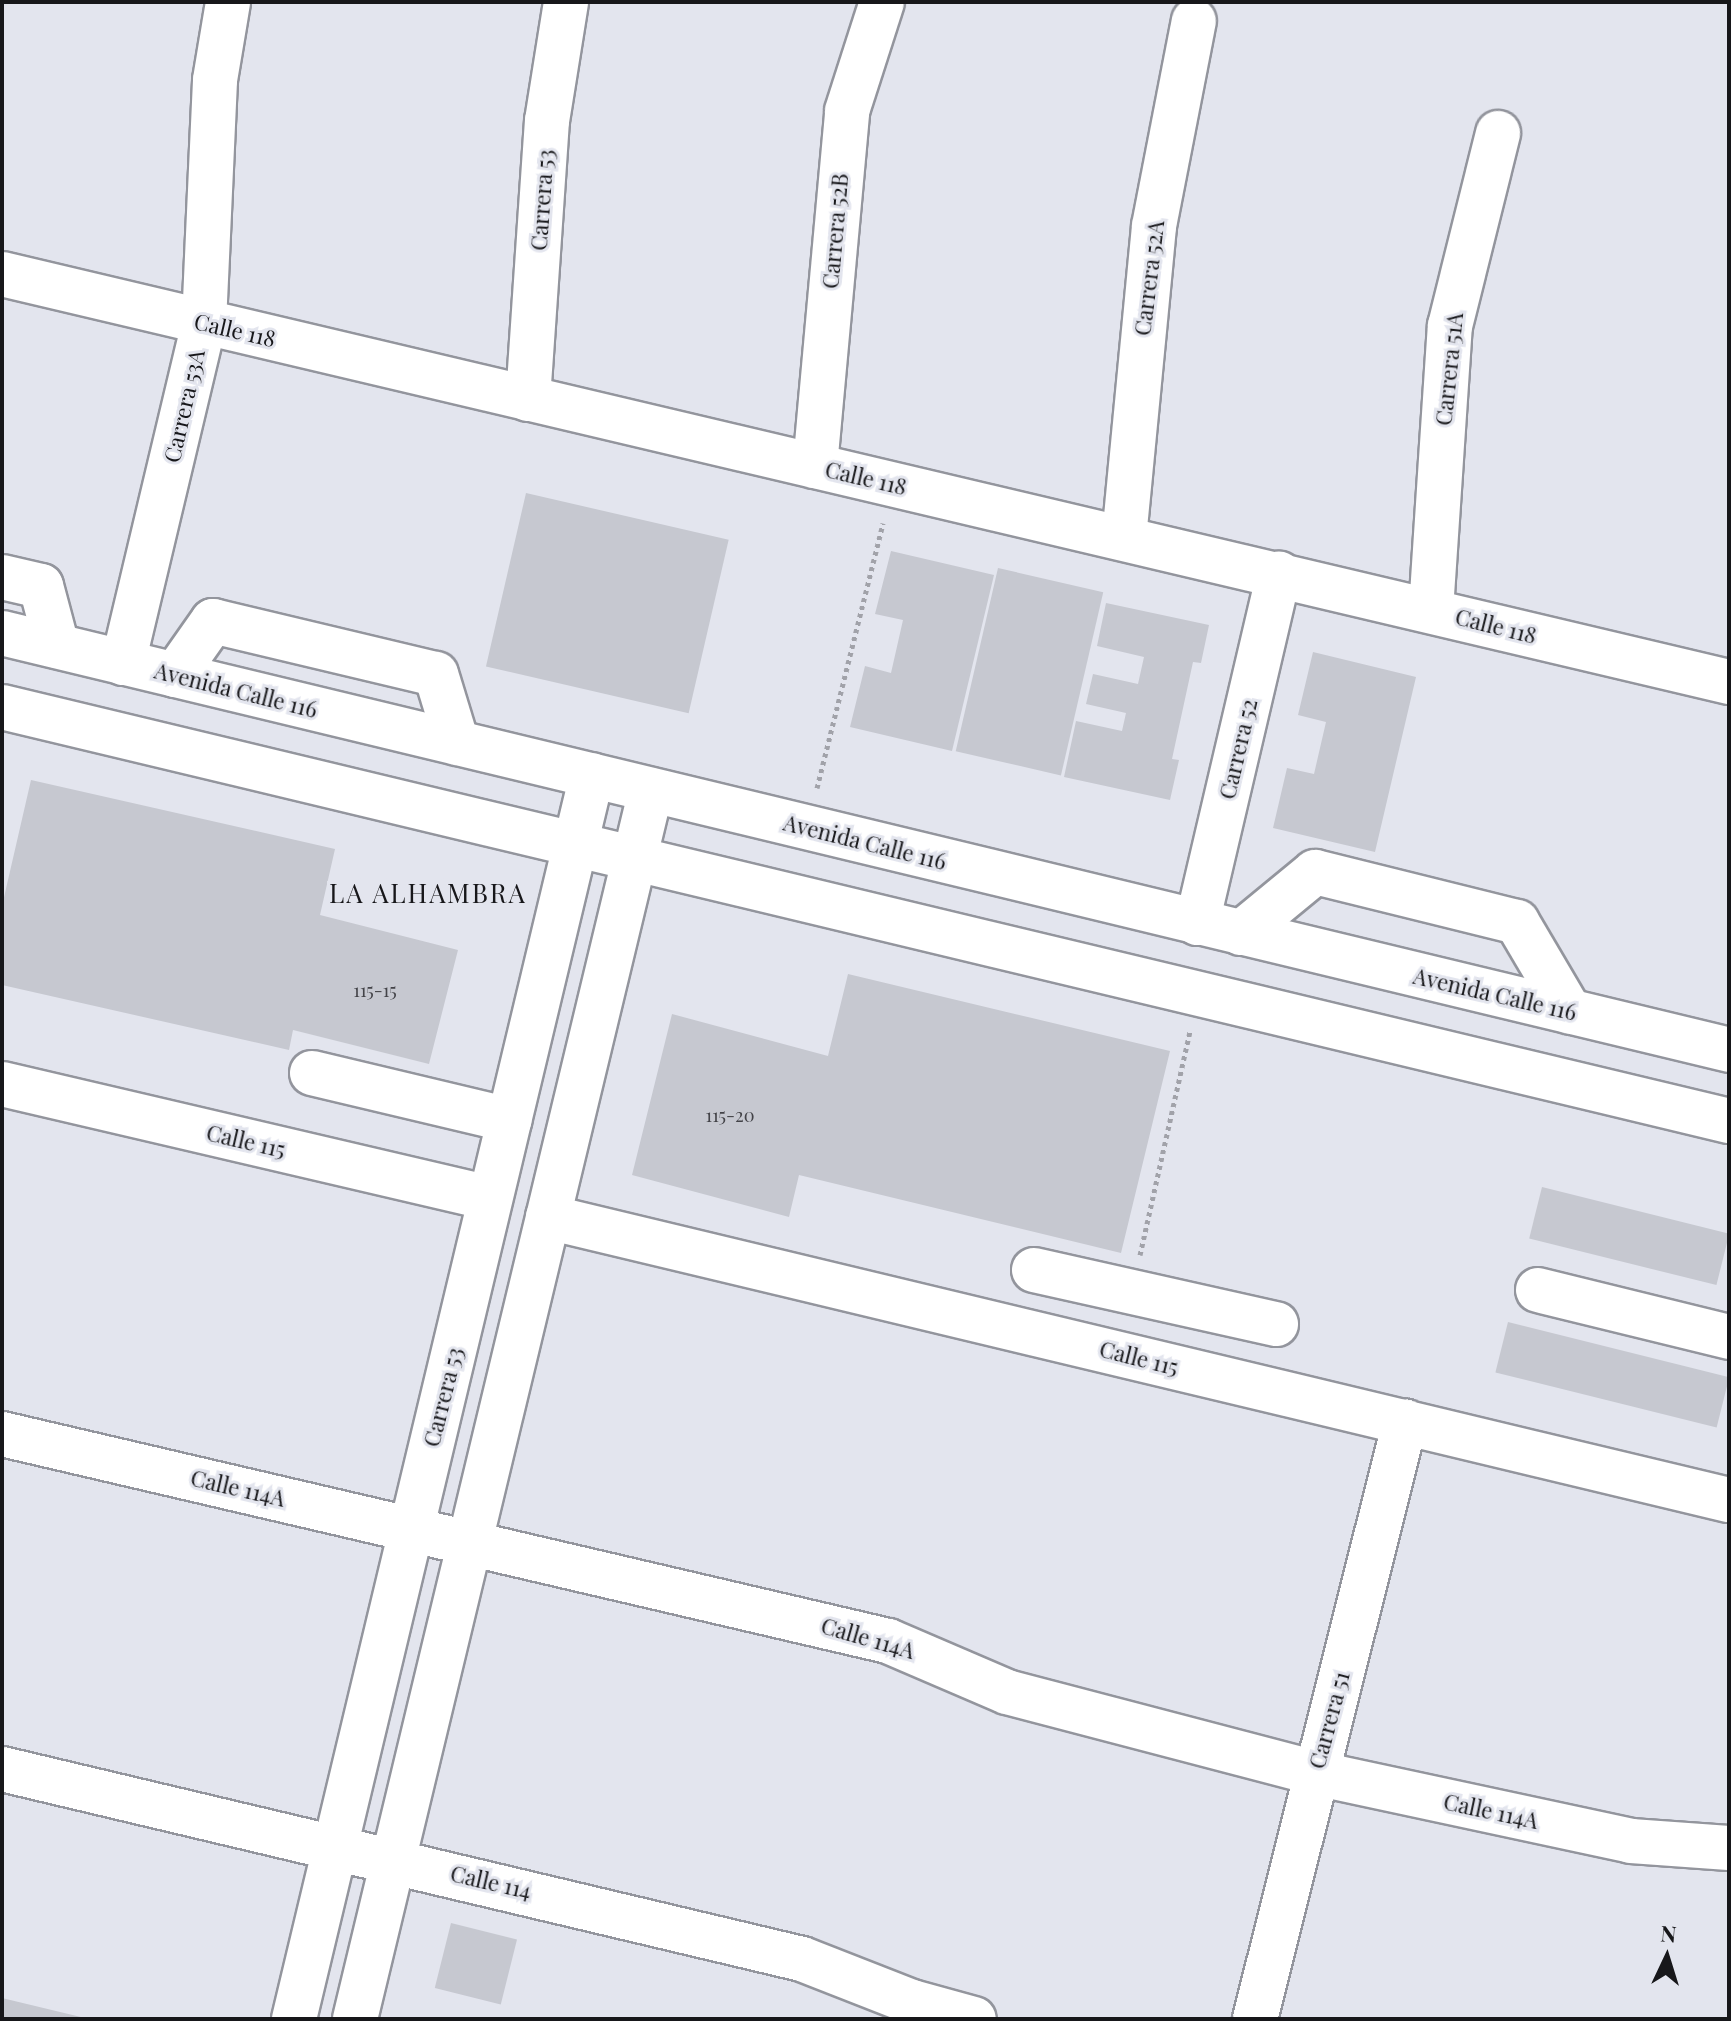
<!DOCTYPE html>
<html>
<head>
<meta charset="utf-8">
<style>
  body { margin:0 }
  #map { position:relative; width:1731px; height:2021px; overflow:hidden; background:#e3e5ee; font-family:"Playfair Display",serif }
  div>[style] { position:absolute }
  .building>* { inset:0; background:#c6c8d0; transform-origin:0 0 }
  .path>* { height:5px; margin-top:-2.5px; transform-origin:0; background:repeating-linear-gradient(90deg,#a1a2a9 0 4px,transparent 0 8px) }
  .roads { filter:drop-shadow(2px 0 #93959d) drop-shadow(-2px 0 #93959d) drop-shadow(0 2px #93959d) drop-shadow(0 -2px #93959d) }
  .minor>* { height:44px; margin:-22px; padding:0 22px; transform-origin:22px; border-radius:22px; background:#fff }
  .major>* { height:44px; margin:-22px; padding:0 22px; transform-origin:22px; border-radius:22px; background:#fff }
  span { translate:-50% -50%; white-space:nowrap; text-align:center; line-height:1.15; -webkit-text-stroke:6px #e3e5ee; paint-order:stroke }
  .number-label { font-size:18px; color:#434348 }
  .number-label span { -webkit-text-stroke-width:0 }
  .street-label { font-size:22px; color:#17171a }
  .quarter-label { font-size:26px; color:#17171a; letter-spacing:2px }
  .frame { position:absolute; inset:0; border:4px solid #17171a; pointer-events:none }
  .north { position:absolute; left:1627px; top:1917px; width:80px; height:80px; -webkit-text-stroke:6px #e3e5ee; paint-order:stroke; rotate:4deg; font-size:22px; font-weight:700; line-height:32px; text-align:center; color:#17171a }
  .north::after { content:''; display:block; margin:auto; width:28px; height:36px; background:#17171a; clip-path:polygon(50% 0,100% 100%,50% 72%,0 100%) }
</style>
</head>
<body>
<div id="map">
  <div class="building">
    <div style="left:526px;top:493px;width:208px;height:178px;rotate:13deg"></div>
    <div style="clip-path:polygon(891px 551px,994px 575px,952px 751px,850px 727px,865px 666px,891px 673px,903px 620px,875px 614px)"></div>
    <div style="left:998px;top:568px;width:108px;height:188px;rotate:13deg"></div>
    <div style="clip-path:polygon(1106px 603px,1209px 625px,1201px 663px,1193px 662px,1172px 759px,1179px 760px,1170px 800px,1064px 777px,1076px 721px,1122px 731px,1126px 713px,1086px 704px,1093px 674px,1138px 684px,1144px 657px,1097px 646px)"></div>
    <div style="clip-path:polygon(1313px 652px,1416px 677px,1375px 852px,1273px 828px,1287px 768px,1314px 774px,1326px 722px,1298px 715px)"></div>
    <div style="clip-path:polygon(31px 780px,335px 849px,320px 915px,458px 950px,429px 1064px,293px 1030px,289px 1050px,2px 985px,2px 906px)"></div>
    <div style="clip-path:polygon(848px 974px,1170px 1051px,1121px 1253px,799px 1175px,789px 1217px,632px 1175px,672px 1014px,828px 1056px)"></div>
    <div style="left:1542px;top:1187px;width:193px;height:53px;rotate:14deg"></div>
    <div style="left:1508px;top:1322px;width:228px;height:52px;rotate:14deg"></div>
    <div style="left:451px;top:1923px;width:68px;height:67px;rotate:14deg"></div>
    <div style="clip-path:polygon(2px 1998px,85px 2018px,85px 2019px,2px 2019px)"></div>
  </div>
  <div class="path">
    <div style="left:817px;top:788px;width:273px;rotate:-76deg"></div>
    <div style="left:1140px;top:1255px;width:230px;rotate:-77.4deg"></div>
  </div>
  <div class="roads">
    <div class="minor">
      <div style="left:2px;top:274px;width:1775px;rotate:13.29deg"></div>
      <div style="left:528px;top:399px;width:279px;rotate:-86.1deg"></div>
      <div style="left:547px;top:121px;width:121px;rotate:-80.9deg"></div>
      <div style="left:815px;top:466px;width:356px;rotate:-84.8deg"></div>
      <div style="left:847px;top:111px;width:114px;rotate:-72.2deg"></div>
      <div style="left:1124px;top:538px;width:313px;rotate:-84.5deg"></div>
      <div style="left:1154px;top:226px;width:209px;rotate:-79deg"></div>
      <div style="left:2px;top:577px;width:40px;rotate:13deg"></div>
      <div style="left:41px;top:586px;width:62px;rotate:75.1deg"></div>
      <div style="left:1431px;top:610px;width:285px;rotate:-86.2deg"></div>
      <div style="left:1450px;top:326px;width:199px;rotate:-76deg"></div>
      <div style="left:123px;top:663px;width:350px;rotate:-76.6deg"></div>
      <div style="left:204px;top:323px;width:243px;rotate:-87.4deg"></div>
      <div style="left:215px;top:80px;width:79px;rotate:-80.5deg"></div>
      <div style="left:175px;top:675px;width:66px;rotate:-54.9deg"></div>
      <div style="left:213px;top:621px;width:229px;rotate:13.4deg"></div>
      <div style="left:436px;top:674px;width:72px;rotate:73.1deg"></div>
      <div style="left:1197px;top:923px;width:359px;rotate:-76.8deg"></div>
      <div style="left:1241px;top:933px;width:96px;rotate:-39.5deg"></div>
      <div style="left:1315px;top:872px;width:208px;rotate:13.9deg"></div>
      <div style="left:1517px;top:922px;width:104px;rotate:59.5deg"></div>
      <div style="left:312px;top:1073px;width:203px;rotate:13.4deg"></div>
      <div style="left:2px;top:1084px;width:501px;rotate:13.15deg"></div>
      <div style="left:548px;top:1217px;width:1214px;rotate:13.48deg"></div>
      <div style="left:1034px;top:1270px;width:248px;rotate:12.6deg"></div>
      <div style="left:1538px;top:1290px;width:197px;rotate:13.8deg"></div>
      <div style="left:2px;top:1434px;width:910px;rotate:13.15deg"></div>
      <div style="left:888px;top:1641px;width:129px;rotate:23.2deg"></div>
      <div style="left:1007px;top:1692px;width:318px;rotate:14.7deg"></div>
      <div style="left:1315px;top:1773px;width:323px;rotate:12.1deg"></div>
      <div style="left:1631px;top:1841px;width:98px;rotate:4.1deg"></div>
      <div style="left:2px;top:1769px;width:822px;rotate:13.36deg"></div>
      <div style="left:802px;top:1959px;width:118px;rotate:21.4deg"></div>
      <div style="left:912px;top:2002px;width:64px;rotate:15.3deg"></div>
      <div style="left:1255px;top:2019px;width:616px;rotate:-75.9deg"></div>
    </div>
    <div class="major">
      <div style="left:2px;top:633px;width:1777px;rotate:13.57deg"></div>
      <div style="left:2px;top:707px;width:1776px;rotate:13.48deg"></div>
      <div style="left:294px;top:2019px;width:1279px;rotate:-76.53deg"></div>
      <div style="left:355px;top:2019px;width:1264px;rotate:-76.46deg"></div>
    </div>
  </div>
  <div class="number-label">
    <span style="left:375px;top:990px">115-15</span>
    <span style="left:730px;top:1115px">115-20</span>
  </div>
  <div class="street-label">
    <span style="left:542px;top:200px;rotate:-86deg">Carrera 53</span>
    <span style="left:835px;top:231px;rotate:-85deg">Carrera 52B</span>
    <span style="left:1149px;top:278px;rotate:-83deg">Carrera 52A</span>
    <span style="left:235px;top:330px;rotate:13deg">Calle 118</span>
    <span style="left:1449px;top:369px;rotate:-84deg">Carrera 51A</span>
    <span style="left:184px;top:406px;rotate:-77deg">Carrera 53A</span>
    <span style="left:866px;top:478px;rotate:13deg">Calle 118</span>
    <span style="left:1496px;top:626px;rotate:14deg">Calle 118</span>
    <span style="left:236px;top:690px;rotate:14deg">Avenida Calle 116</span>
    <span style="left:1238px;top:749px;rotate:-77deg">Carrera 52</span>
    <span style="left:865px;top:842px;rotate:14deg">Avenida Calle 116</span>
    <span style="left:1495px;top:994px;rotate:13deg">Avenida Calle 116</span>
    <span style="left:246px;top:1141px;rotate:13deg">Calle 115</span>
    <span style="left:1139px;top:1358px;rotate:14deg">Calle 115</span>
    <span style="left:443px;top:1397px;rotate:-76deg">Carrera 53</span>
    <span style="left:238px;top:1488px;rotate:13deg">Calle 114A</span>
    <span style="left:868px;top:1638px;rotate:16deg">Calle 114A</span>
    <span style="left:1329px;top:1720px;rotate:-75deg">Carrera 51</span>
    <span style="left:1491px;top:1811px;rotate:12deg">Calle 114A</span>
    <span style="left:491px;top:1882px;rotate:13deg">Calle 114</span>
  </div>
  <div class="quarter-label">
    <span style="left:428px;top:893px">LA ALHAMBRA</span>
  </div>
  <div class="frame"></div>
  <div class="north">N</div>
</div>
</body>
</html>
